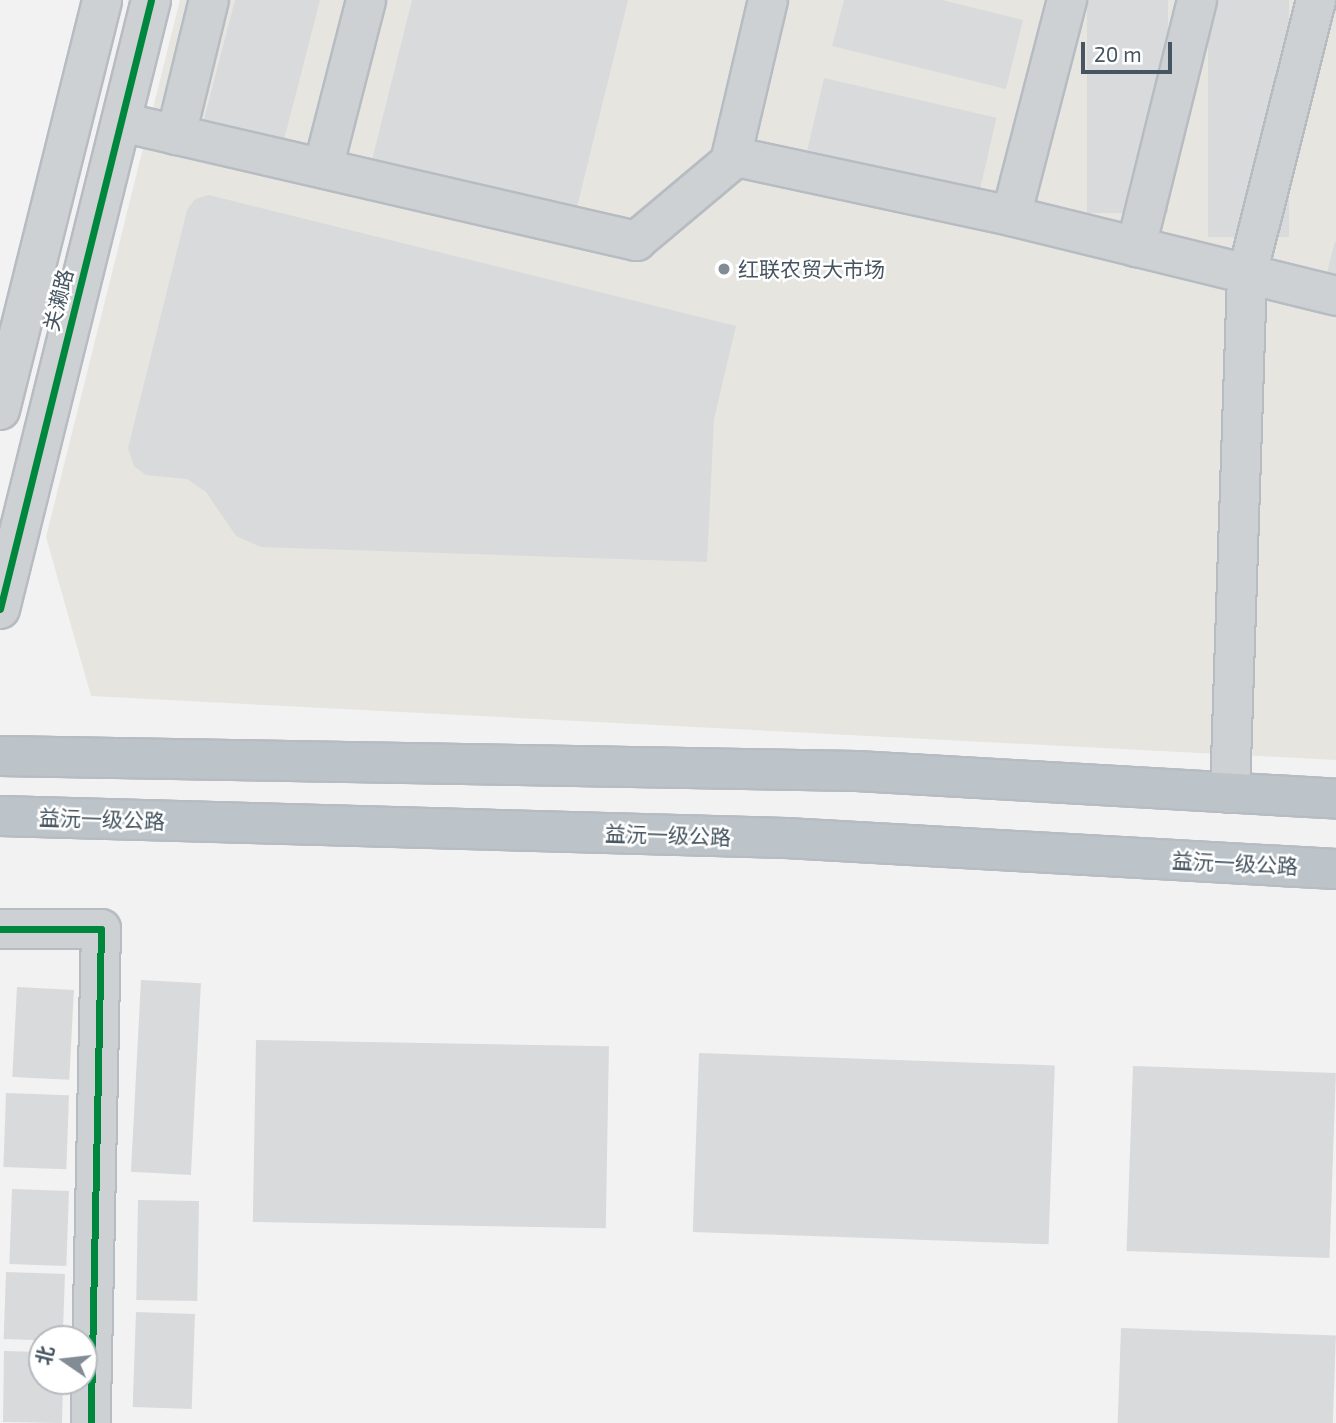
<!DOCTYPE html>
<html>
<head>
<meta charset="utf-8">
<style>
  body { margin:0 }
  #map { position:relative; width:1336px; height:1423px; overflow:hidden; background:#f2f2f2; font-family:"Exo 2","Noto Sans SC",sans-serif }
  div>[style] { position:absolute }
  .commercial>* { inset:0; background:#e7e5e0 }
  .building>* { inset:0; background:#d9dadc; transform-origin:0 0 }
  .roads { filter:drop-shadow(2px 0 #b6bcc2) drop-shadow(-2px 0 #b6bcc2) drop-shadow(0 2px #b6bcc2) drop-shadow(0 -2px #b6bcc2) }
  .minor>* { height:38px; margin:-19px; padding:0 19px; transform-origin:19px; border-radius:19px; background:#cdd1d3 }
  .highway>* { height:38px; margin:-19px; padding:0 19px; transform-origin:19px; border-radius:19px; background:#bdc4c9 }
  .cycleway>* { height:7px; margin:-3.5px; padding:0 3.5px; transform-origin:3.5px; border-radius:3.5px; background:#00873e }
  .dots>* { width:19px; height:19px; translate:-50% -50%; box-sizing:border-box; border:4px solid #fff; border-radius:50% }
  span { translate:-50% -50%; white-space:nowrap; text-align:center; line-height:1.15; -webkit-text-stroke:5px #fff; paint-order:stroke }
  .poi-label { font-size:21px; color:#465561 }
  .left { translate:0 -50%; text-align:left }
  .street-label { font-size:21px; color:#465561 }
  .north { position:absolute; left:28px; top:1325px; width:70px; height:70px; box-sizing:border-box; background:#fff; border:2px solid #b5bbc0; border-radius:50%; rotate:284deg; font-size:19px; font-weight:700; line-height:28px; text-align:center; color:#465561 }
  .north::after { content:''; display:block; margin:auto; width:24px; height:32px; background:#828c94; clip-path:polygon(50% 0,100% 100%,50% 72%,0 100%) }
  .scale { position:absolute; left:1081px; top:42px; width:91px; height:32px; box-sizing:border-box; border:4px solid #465561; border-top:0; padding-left:9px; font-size:21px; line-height:24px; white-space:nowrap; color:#465561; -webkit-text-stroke:5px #fff; paint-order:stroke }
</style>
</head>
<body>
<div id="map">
  <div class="commercial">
    <div style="clip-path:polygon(180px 0,1336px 0,1336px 760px,91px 696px,46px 537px)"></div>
  </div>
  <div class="building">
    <div style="clip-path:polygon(235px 0,320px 0,283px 144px,203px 123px)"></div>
    <div style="clip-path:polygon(412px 0,628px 0,575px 215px,371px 164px)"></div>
    <div style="clip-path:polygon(844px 0,942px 0,1023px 20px,1006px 89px,832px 46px)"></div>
    <div style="left:1087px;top:0;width:81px;height:213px"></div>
    <div style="left:1208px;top:0;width:81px;height:237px"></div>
    <div style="left:824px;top:78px;width:177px;height:74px;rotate:13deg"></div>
    <div style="clip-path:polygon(209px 195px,736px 326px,714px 419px,707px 562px,261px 547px,236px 536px,206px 492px,187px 479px,146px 475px,134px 466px,128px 448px,187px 210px,195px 199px)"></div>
    <div style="clip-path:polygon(1335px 241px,1336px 242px,1336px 275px,1327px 273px)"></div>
    <div style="left:141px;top:980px;width:60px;height:192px;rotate:3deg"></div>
    <div style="left:17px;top:987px;width:57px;height:90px;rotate:3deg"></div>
    <div style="left:256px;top:1040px;width:353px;height:182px;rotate:1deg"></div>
    <div style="left:699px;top:1053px;width:356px;height:179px;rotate:2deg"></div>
    <div style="left:1133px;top:1066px;width:203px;height:185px;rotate:2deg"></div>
    <div style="left:6px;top:1093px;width:63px;height:74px;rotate:2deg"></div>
    <div style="left:12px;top:1189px;width:57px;height:75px;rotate:2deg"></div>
    <div style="left:138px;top:1200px;width:61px;height:100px;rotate:1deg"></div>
    <div style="left:6px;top:1272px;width:59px;height:67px;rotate:2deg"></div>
    <div style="left:136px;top:1312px;width:59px;height:95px;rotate:2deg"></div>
    <div style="left:1121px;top:1328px;width:215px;height:95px;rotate:2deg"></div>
    <div style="clip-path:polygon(4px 1351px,42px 1352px,42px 1381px,63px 1381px,62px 1423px,3px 1422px)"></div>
  </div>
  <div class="roads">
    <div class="minor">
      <div style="left:1067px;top:0;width:223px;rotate:104.5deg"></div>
      <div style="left:1011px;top:216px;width:335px;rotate:13.8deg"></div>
      <div style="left:121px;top:122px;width:529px;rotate:13.01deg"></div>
      <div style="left:636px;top:241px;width:131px;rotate:-40deg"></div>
      <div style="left:736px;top:157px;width:281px;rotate:12.1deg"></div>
      <div style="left:176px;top:135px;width:139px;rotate:-76.3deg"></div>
      <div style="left:730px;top:162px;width:166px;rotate:-76.8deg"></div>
      <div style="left:323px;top:168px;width:173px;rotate:-75.6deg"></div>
      <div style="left:1136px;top:247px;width:254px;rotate:-76.1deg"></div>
      <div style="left:0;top:410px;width:422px;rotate:-76deg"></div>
      <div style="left:0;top:609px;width:627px;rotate:-76.07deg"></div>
      <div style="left:1230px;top:793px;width:518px;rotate:-88.12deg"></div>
      <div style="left:1247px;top:275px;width:284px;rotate:-75.9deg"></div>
      <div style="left:0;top:929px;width:101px"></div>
      <div style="left:101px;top:929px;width:494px;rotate:91.2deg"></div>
    </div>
    <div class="highway">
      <div style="left:0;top:756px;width:857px;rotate:1deg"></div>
      <div style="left:857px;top:771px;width:480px;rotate:3.3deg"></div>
      <div style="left:0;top:816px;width:786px;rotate:1.6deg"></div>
      <div style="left:786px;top:838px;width:551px;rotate:3.23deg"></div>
    </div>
  </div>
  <div class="cycleway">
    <div style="left:0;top:609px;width:627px;rotate:-76.07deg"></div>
    <div style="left:0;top:929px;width:101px"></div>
    <div style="left:101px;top:929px;width:494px;rotate:91.2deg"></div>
  </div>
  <div class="dots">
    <div style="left:724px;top:269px;background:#828c94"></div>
  </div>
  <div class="poi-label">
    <span class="left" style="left:738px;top:269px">红联农贸大市场</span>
  </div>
  <div class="street-label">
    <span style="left:58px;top:300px;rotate:-76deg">关濑路</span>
    <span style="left:102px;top:819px;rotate:2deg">益沅一级公路</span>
    <span style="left:668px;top:835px;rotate:2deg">益沅一级公路</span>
    <span style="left:1235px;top:863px;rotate:3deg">益沅一级公路</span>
  </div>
  <div class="north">北</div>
  <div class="scale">20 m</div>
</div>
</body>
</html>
